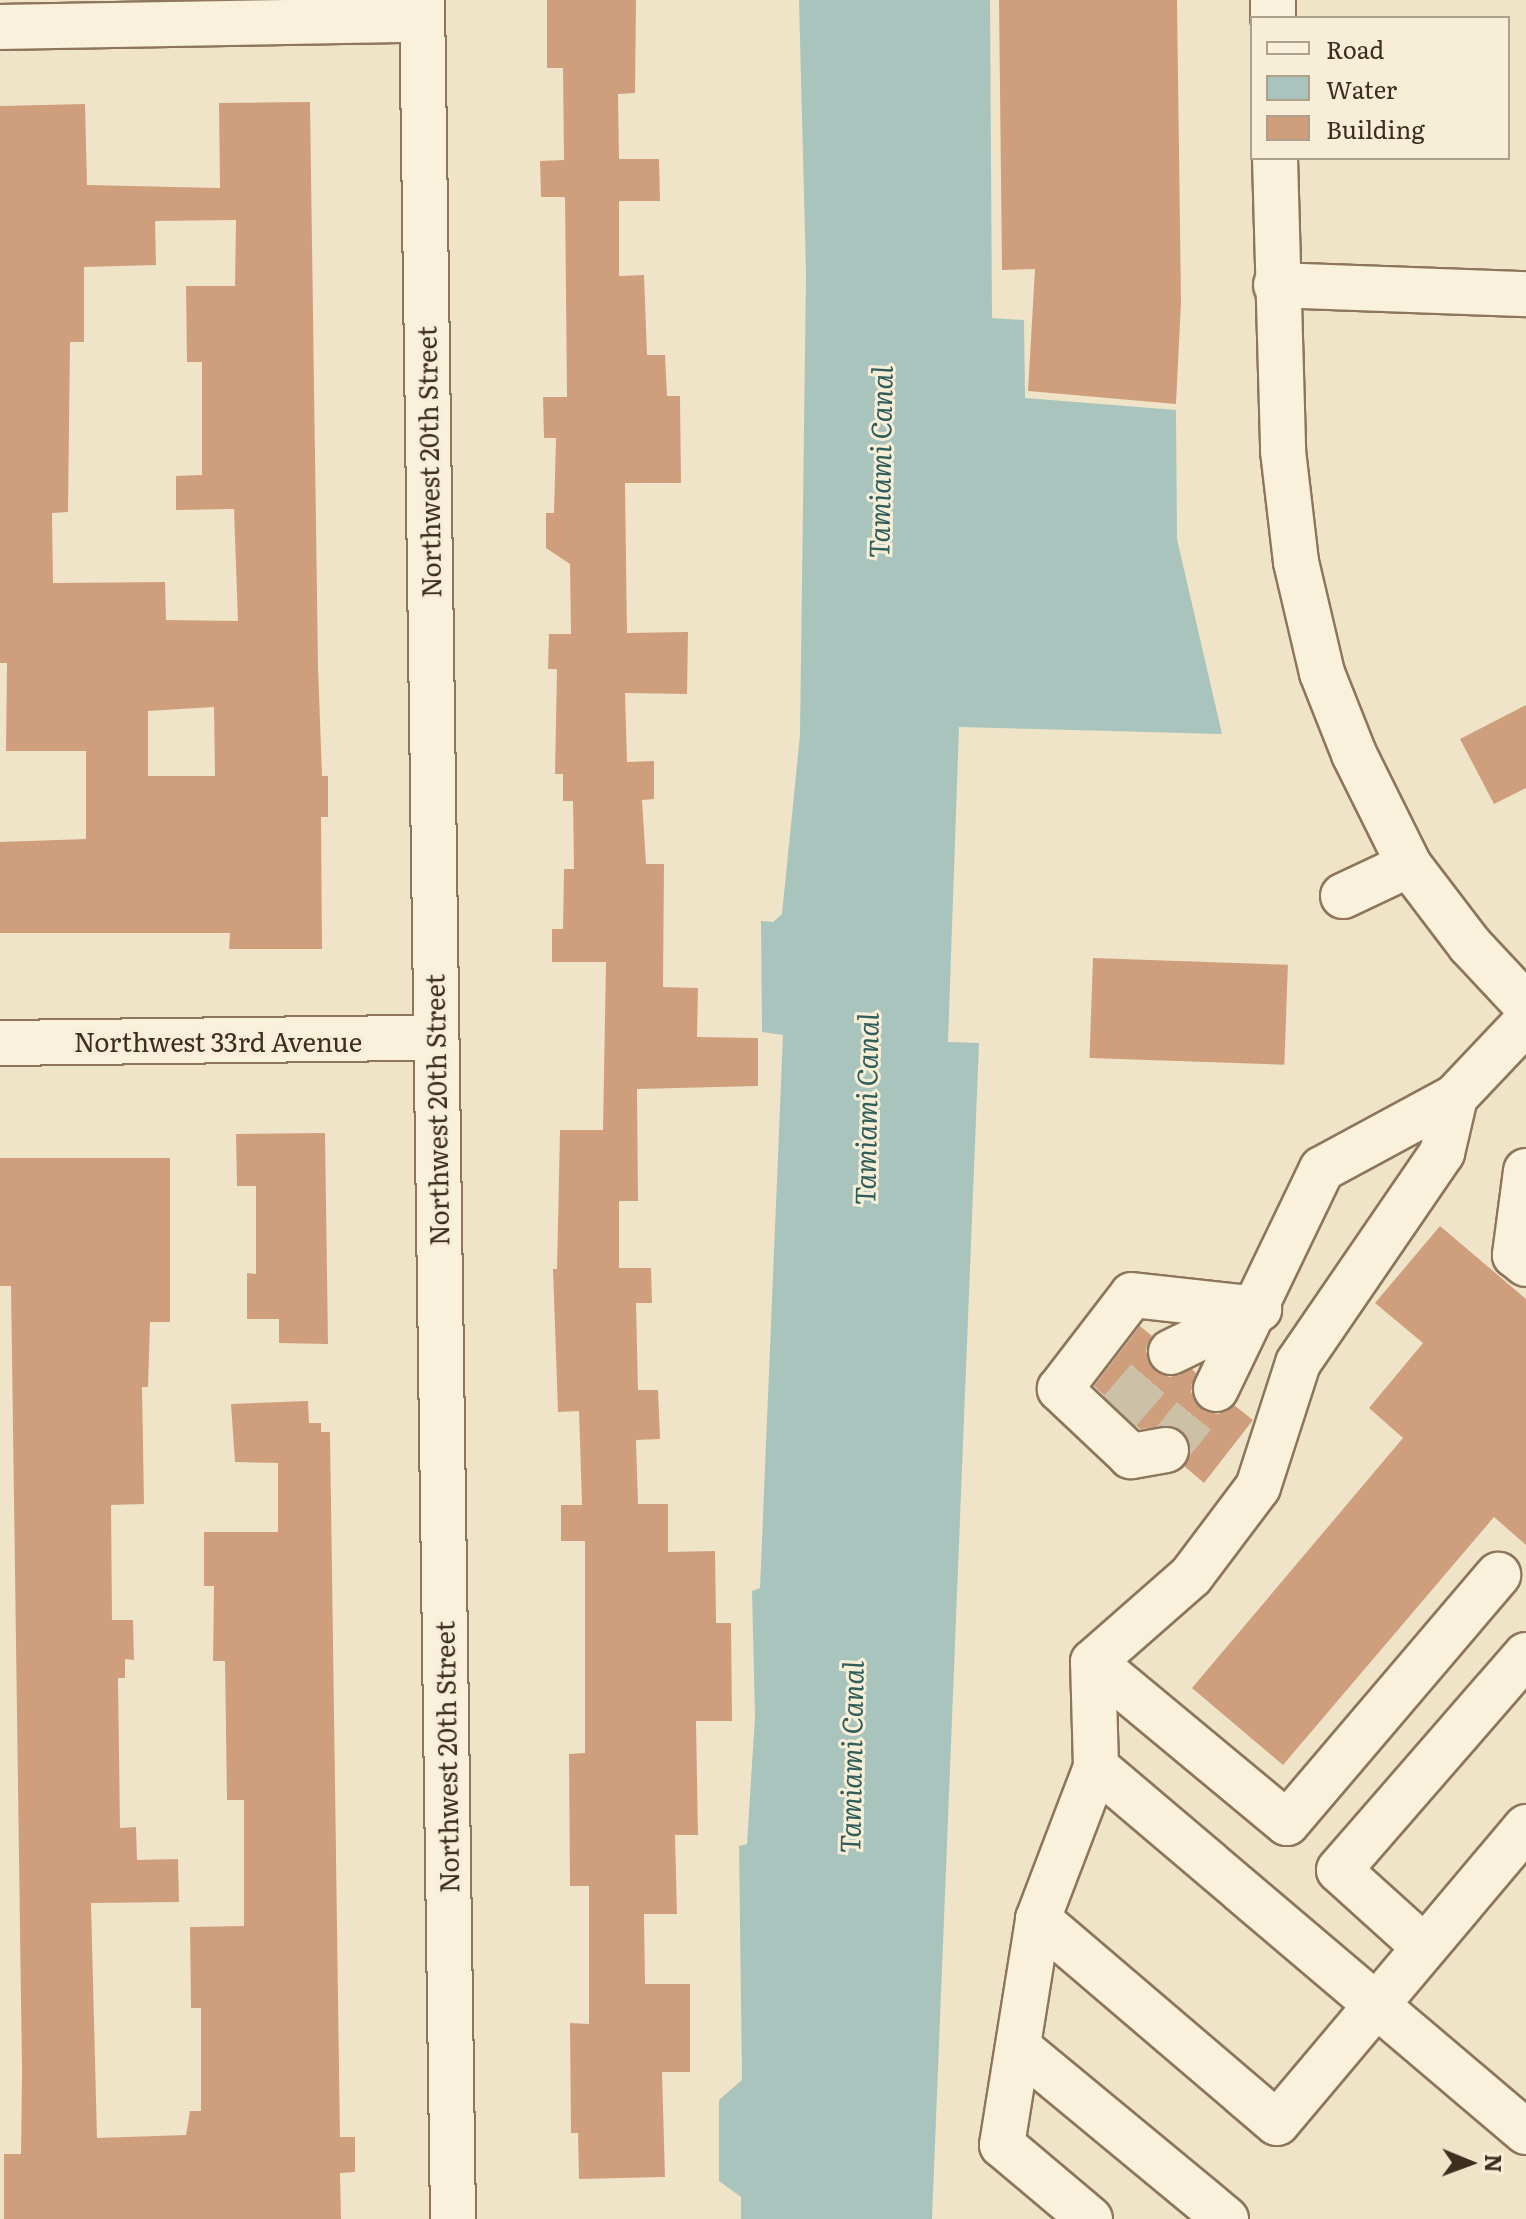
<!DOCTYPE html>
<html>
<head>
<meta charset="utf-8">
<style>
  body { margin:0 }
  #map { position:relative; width:1526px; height:2219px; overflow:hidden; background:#f0e4c8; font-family:Literata,serif }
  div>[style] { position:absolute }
  .water>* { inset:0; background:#a9c4bc }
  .building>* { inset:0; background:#cf9f7d; transform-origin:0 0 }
  .minor-tunnel>* { height:44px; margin-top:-22px; transform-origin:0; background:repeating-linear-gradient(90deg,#ccc0a6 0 44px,transparent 0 66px) }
  .roads { filter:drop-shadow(2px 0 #8d765c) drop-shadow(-2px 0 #8d765c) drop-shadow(0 2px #8d765c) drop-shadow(0 -2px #8d765c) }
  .minor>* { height:44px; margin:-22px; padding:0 22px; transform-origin:22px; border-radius:22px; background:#faf1dc }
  span { translate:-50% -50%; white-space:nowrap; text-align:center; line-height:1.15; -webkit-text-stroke:6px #f7eed8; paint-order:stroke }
  .street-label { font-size:26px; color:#3d2e20 }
  .water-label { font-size:28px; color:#2f5d5a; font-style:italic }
  .legend { position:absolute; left:1250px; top:16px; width:260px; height:144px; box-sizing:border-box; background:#f7eed8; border:2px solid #ada18e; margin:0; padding:10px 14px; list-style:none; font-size:24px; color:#3d2e20 }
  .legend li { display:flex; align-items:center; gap:16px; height:40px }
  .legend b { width:40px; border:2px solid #ada18e }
  .north { position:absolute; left:1430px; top:2123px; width:80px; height:80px; -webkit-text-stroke:6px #f7eed8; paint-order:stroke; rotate:91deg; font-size:22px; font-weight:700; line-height:32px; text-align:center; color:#3d2e20 }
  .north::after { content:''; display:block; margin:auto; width:28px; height:36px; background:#3d2e20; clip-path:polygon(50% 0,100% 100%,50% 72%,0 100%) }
</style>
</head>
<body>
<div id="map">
  <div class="water">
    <div style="clip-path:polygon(799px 0,990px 0,992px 318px,1024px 320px,1025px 398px,1176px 410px,1177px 539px,1222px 734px,959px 727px,948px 1042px,979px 1043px,932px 2219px,741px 2219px,741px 2197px,719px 2181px,719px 2100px,742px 2080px,739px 1846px,747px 1844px,755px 1717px,752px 1591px,760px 1588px,783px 1035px,762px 1032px,761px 921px,773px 922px,782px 914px,800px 735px,806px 273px)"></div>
  </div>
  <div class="building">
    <div style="clip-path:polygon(547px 0,636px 0,635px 93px,618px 94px,619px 159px,659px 159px,660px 201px,619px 201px,619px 276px,644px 275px,647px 355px,665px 355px,667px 396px,680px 396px,681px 483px,625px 483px,627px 633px,688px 632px,687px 694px,625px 693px,627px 762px,654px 761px,654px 799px,642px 800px,646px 864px,664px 864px,663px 987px,698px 988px,697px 1037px,758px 1038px,758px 1086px,637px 1089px,638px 1201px,619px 1201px,619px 1268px,651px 1268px,652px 1303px,636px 1303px,638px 1390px,658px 1390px,660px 1439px,636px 1440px,638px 1504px,668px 1504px,668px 1552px,715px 1551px,716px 1623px,731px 1623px,732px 1721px,696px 1721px,698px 1835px,675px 1835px,677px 1914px,644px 1914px,645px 1984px,690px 1984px,690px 2072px,662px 2072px,665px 2177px,579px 2179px,578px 2133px,571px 2133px,570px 2023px,589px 2024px,589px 1886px,570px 1886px,569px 1754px,585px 1753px,585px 1541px,561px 1541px,561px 1505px,582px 1505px,579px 1411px,558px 1412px,553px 1269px,557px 1269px,560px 1130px,603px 1130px,606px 962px,552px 962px,552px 929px,563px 929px,564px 869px,574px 869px,573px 801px,563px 801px,563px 774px,555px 774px,557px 669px,548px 669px,549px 634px,571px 634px,570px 564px,546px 548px,546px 513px,554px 513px,556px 438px,544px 438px,543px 397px,567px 397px,565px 197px,541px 197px,540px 161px,564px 160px,563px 68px,547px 68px)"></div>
    <div style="clip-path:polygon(999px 0,1177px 0,1181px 302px,1176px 404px,1028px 391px,1035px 269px,1002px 270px)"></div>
    <div style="clip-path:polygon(evenodd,310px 102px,318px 666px,322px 776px,328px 776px,328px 817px,321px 817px,322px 949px,229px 949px,230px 933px,0 933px,0 842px,86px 839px,86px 751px,6px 751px,7px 663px,0 663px,0 106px,85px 104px,87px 185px,220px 188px,219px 103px,310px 102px,236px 220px,235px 286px,186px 286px,187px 362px,202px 362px,202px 475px,176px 476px,176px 510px,234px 509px,238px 621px,166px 620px,165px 582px,53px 583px,52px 513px,68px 512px,70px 342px,84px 342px,84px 267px,156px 265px,155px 221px,236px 220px,310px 102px,214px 707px,215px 776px,148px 776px,148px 711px,214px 707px)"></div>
    <div style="clip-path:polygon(1526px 705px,1526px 788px,1494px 804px,1460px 739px)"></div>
    <div style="left:1093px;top:958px;width:195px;height:100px;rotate:2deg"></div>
    <div style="clip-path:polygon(325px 1133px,328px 1344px,279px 1343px,279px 1319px,247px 1319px,247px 1273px,256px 1274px,256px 1186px,237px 1186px,236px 1134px)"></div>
    <div style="clip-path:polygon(0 1158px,170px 1158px,170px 1322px,150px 1322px,148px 1387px,142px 1387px,144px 1504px,111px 1505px,112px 1620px,133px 1620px,134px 1660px,125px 1659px,125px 1678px,118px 1678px,120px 1828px,136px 1827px,137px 1860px,178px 1859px,179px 1902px,91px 1903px,97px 2138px,186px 2135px,190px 2111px,201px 2111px,201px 2008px,191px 2008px,190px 1927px,244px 1926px,244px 1800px,227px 1800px,225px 1661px,213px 1661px,214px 1586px,204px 1586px,204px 1532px,278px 1532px,278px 1463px,235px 1462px,231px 1404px,308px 1401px,309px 1423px,321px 1423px,321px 1432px,330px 1432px,340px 2137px,355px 2137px,355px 2172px,340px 2173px,341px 2219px,4px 2219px,4px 2154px,21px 2154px,22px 2072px,11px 1286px,0 1286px)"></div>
    <div style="clip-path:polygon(1440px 1226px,1526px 1299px,1526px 1545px,1494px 1517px,1283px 1765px,1192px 1688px,1403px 1438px,1369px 1408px,1423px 1343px,1375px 1303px)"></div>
    <div style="clip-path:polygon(1140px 1326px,1152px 1336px,1146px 1351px,1156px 1372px,1170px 1377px,1192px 1369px,1196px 1373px,1191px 1392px,1204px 1411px,1219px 1414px,1234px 1405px,1253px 1420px,1204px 1483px,1184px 1466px,1191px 1447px,1185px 1433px,1174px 1426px,1140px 1429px,1094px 1386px)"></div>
  </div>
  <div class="minor-tunnel">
    <div style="left:1119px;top:1412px;width:79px;rotate:-49.1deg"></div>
    <div style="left:1166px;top:1450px;width:79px;rotate:-50.7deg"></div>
  </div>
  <div class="roads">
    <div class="minor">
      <div style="left:422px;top:0;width:2219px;rotate:89.2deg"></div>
      <div style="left:1273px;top:0;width:18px;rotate:90deg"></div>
      <div style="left:0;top:27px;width:422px;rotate:-1deg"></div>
      <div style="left:1275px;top:158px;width:293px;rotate:88.4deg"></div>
      <div style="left:1283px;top:451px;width:112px;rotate:83.3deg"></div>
      <div style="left:1296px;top:562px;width:114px;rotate:76.8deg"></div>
      <div style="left:1322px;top:673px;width:87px;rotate:68.4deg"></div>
      <div style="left:1354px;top:754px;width:124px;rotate:63.6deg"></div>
      <div style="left:1409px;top:865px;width:101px;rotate:52.7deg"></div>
      <div style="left:1470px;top:945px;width:82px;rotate:47deg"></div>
      <div style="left:1276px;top:285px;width:250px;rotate:2.1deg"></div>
      <div style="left:1343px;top:896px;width:73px;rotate:-25.2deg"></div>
      <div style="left:0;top:1043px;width:436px;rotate:-0.7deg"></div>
      <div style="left:1526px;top:1171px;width:85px;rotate:97.5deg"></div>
      <div style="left:1515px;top:1255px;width:14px;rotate:39deg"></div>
      <div style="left:1171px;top:1352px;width:98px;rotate:-26deg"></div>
      <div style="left:1216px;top:1389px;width:244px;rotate:-64.3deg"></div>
      <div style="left:1322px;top:1169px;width:151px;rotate:-28.4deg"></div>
      <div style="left:1455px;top:1097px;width:103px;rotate:-46.6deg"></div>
      <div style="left:1166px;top:1450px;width:36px;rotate:170deg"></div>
      <div style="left:1131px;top:1456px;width:98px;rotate:-136.7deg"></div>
      <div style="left:1060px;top:1389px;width:118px;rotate:-52.5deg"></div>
      <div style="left:1132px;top:1295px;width:128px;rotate:6.3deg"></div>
      <div style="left:1093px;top:1662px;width:130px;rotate:-41.3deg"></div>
      <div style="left:1191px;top:1576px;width:111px;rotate:-53deg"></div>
      <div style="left:1258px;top:1487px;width:130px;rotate:-72.1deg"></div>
      <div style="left:1298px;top:1363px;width:255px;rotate:-55.6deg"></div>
      <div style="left:1442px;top:1153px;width:57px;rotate:-76.9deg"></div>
      <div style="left:1093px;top:1662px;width:252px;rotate:39.7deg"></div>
      <div style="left:1287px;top:1823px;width:326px;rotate:-49.6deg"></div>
      <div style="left:1096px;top:1767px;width:564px;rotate:40.33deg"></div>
      <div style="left:1038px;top:1919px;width:314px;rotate:40.5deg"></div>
      <div style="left:1277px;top:2123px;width:387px;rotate:-49.9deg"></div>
      <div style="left:1423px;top:1946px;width:113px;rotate:-137.9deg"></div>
      <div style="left:1339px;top:1870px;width:285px;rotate:-49deg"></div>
      <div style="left:1018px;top:2047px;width:270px;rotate:39.6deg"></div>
      <div style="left:1090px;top:2219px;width:115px;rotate:-139.9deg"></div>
      <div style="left:1002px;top:2145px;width:229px;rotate:-80.9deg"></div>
      <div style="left:1038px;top:1919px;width:163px;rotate:-69.1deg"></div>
      <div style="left:1096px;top:1767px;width:105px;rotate:-91.6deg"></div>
    </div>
  </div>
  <div class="street-label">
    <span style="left:428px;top:462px;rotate:-91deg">Northwest 20th Street</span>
    <span style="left:218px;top:1041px">Northwest 33rd Avenue</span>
    <span style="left:436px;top:1110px;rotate:-91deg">Northwest 20th Street</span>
    <span style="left:446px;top:1757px;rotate:-91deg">Northwest 20th Street</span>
  </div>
  <div class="water-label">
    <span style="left:879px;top:462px;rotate:-89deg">Tamiami Canal</span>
    <span style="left:865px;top:1109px;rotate:-89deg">Tamiami Canal</span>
    <span style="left:850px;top:1757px;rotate:-89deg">Tamiami Canal</span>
  </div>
  <ul class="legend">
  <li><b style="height:10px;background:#faf1dc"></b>Road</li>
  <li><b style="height:22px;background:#a9c4bc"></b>Water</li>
  <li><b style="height:22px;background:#cf9f7d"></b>Building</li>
  </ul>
  <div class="north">N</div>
</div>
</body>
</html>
